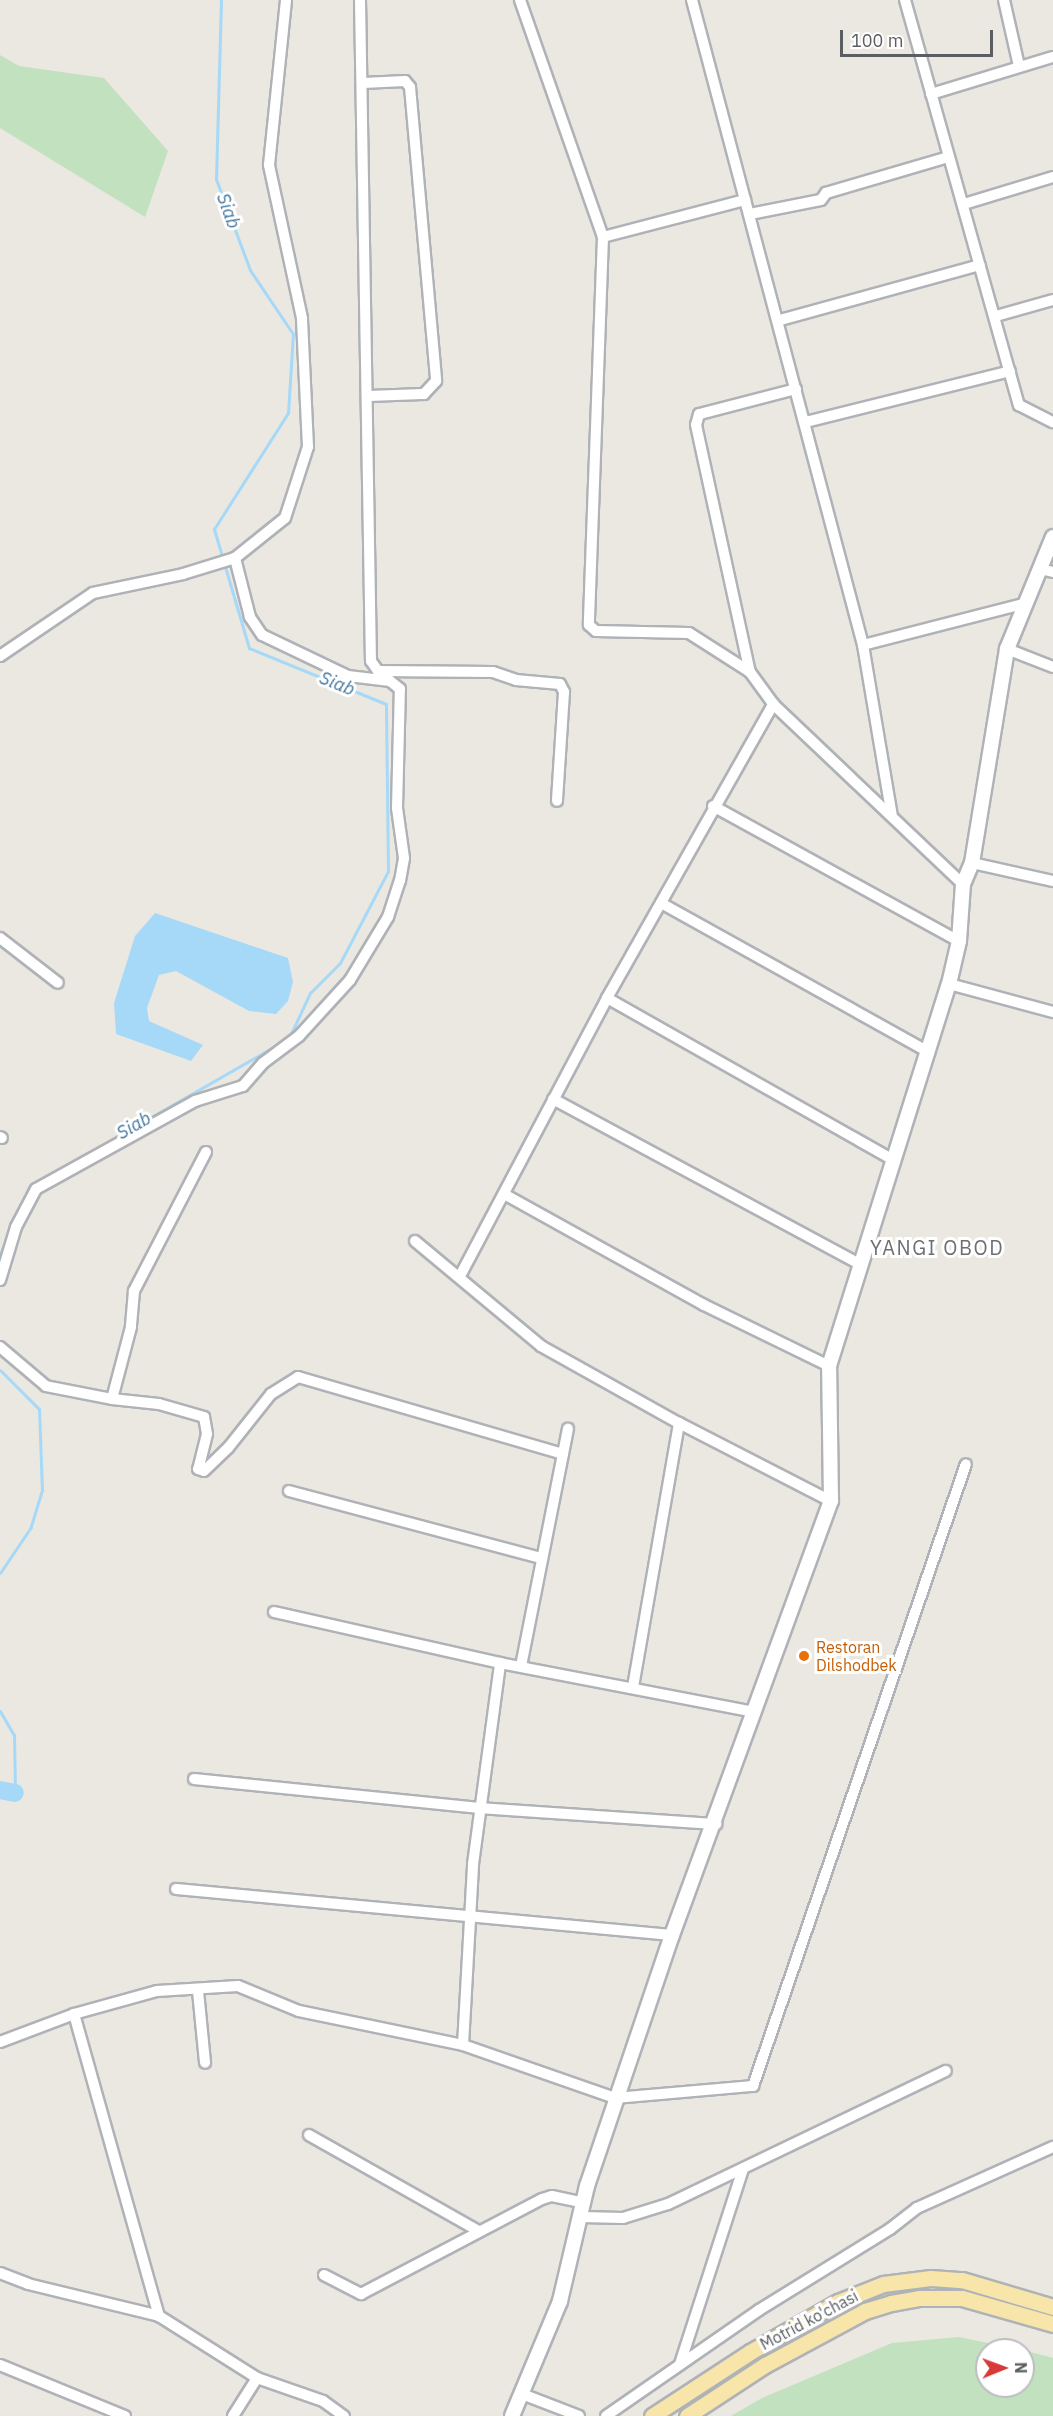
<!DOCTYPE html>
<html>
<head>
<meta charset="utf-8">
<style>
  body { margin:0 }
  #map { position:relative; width:1053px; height:2416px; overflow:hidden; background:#ebe8e1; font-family:"IBM Plex Sans",sans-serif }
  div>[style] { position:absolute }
  .green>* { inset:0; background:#c2e1bf }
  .water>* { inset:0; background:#a6d9f7 }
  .stream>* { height:3px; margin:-1.5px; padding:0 1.5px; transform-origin:1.5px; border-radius:1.5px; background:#a6d9f7 }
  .river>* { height:18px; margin:-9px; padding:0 9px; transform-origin:9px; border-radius:9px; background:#a6d9f7 }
  .roads { filter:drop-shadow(2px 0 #afb2b6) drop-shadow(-2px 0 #afb2b6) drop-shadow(0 2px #afb2b6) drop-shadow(0 -2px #afb2b6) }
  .street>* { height:10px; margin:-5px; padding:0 5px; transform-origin:5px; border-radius:5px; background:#fff }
  .secondary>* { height:14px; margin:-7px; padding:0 7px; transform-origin:7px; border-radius:7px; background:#fff }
  .primary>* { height:15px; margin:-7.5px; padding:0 7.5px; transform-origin:7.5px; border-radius:7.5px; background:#f7e5aa }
  .dots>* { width:16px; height:16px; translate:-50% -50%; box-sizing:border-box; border:3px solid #fff; border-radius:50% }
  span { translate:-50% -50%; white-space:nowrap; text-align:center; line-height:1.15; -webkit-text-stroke:6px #fff; paint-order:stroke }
  .food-label { font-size:16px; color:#c56008 }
  .left { translate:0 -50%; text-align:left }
  .street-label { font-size:16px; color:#5a5d61 }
  .water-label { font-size:18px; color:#42769e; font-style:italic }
  .quarter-label { font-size:20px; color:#6b6f72; letter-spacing:1.5px }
  .north { position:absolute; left:975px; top:2338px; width:60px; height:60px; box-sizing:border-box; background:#fff; border:2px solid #bdbec0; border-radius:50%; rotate:89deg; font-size:16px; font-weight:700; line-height:24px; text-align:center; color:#5a5d61 }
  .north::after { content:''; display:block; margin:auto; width:21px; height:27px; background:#d83a3a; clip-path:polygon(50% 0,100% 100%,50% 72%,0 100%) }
  .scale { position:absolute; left:840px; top:30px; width:153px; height:27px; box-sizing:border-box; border:3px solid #5a5d61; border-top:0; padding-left:8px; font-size:18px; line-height:21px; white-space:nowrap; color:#5a5d61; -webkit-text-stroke:4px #fff; paint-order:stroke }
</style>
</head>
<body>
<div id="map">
  <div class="green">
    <div style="clip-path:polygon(0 55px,19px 66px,104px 78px,168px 151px,145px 217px,0 128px)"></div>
    <div style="clip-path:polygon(959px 2337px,1021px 2350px,987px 2350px,987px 2386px,1023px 2386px,1023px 2350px,1053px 2358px,1053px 2416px,731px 2416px,762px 2398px,892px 2343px)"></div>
  </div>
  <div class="water">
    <div style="clip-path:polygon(155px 913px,288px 958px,293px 982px,288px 1001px,276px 1014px,249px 1011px,176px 971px,159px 975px,147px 1008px,149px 1021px,203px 1045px,191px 1061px,116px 1034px,114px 1003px,135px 936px)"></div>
  </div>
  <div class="stream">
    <div style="left:17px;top:1214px;width:30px;rotate:-66deg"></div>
    <div style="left:29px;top:1187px;width:300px;rotate:-29.8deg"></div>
    <div style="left:289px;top:1038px;width:50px;rotate:-65deg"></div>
    <div style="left:310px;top:993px;width:42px;rotate:-45deg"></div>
    <div style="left:340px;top:963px;width:104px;rotate:-62.4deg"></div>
    <div style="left:388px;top:871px;width:167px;rotate:-90.7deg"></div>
    <div style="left:386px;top:704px;width:148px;rotate:-157.8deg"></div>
    <div style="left:249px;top:648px;width:124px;rotate:-106.4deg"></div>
    <div style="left:214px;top:529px;width:138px;rotate:-57.5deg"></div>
    <div style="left:288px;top:413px;width:79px;rotate:-86.4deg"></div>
    <div style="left:293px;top:334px;width:77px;rotate:-123.9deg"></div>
    <div style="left:250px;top:270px;width:97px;rotate:-110.5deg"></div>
    <div style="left:216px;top:179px;width:179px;rotate:-88.4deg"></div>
    <div style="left:0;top:1254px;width:22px;rotate:-66deg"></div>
    <div style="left:0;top:1370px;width:55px;rotate:45deg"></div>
    <div style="left:39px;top:1409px;width:81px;rotate:87.9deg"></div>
    <div style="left:42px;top:1490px;width:39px;rotate:107deg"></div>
    <div style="left:31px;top:1527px;width:55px;rotate:124deg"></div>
    <div style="left:0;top:1711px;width:28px;rotate:60deg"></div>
    <div style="left:14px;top:1735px;width:58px;rotate:89deg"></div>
  </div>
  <div class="river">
    <div style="left:0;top:1790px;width:15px;rotate:11deg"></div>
  </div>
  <div class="roads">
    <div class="street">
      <div style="left:360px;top:0;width:661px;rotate:89.05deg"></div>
      <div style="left:371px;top:661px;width:12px;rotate:55deg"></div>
      <div style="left:378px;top:671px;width:115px;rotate:0.5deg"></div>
      <div style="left:493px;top:672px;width:24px;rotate:19deg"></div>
      <div style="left:516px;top:680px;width:44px;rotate:5.2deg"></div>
      <div style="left:560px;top:684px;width:9px;rotate:63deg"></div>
      <div style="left:564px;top:692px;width:109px;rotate:93.7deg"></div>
      <div style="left:520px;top:0;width:251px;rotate:70.7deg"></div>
      <div style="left:603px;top:237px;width:388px;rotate:92.1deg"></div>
      <div style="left:589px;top:625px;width:9px;rotate:41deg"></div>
      <div style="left:596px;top:631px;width:93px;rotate:1.2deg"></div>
      <div style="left:689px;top:633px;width:72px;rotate:32.6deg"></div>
      <div style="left:692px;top:0;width:667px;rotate:75.15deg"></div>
      <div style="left:863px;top:645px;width:173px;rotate:80.4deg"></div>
      <div style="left:905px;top:0;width:421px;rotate:74.3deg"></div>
      <div style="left:1019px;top:405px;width:38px;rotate:27deg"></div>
      <div style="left:1004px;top:0;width:68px;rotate:77.2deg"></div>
      <div style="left:363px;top:83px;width:42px;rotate:-2.7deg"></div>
      <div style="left:405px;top:81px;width:8px;rotate:50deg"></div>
      <div style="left:410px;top:87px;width:295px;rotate:84.9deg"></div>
      <div style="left:436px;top:381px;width:18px;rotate:133deg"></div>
      <div style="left:424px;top:394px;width:57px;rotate:178deg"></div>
      <div style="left:931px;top:94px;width:127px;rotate:-16.9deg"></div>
      <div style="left:964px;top:204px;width:93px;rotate:-16.9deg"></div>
      <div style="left:750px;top:214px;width:72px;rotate:-11.2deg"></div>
      <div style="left:821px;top:200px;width:9px;rotate:-54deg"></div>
      <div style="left:826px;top:193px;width:127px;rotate:-16.4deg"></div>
      <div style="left:603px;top:237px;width:147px;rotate:-14.6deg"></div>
      <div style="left:996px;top:316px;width:59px;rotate:-15.7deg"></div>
      <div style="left:780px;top:320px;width:207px;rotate:-15.4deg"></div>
      <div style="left:796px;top:389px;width:100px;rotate:165.5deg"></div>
      <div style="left:699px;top:414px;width:11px;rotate:105deg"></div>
      <div style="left:696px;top:425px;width:253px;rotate:77.7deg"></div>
      <div style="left:750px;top:672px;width:39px;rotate:54deg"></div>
      <div style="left:773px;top:704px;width:262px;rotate:43.5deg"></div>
      <div style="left:806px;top:422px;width:210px;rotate:-14deg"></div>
      <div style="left:1040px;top:569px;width:13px;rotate:13deg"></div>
      <div style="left:863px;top:645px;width:168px;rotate:-14.4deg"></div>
      <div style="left:1007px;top:649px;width:49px;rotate:21.4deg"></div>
      <div style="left:0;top:656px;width:112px;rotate:-34.1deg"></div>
      <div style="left:93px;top:593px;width:92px;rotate:-11.9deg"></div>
      <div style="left:183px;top:574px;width:54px;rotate:-17.1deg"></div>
      <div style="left:235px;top:558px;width:64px;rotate:-38.7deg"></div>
      <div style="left:285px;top:518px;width:75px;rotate:-72.1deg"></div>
      <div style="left:308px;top:447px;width:129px;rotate:-92.7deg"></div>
      <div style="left:302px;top:318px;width:157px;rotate:-102.2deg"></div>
      <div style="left:269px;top:165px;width:166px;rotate:-84.1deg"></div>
      <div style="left:713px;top:806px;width:281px;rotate:28.8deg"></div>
      <div style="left:972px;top:863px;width:83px;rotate:12.5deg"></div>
      <div style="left:661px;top:903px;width:307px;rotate:29.1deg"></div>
      <div style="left:0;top:938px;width:73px;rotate:37.8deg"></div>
      <div style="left:949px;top:984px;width:108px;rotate:15.1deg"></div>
      <div style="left:607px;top:998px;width:331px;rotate:29.5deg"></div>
      <div style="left:553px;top:1099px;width:350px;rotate:28.3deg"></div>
      <div style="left:0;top:1137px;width:2px;rotate:27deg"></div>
      <div style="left:206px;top:1152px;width:157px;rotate:117.4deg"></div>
      <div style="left:134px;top:1291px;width:36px;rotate:95deg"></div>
      <div style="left:131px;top:1327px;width:74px;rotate:104.8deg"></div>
      <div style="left:112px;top:1399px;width:47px;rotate:6.1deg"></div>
      <div style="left:159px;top:1404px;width:47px;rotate:16.1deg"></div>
      <div style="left:204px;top:1417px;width:17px;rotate:80deg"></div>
      <div style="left:207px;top:1434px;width:36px;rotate:104deg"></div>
      <div style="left:198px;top:1469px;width:6px;rotate:18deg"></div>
      <div style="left:204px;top:1471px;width:33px;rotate:-44deg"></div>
      <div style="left:228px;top:1448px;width:69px;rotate:-51.5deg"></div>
      <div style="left:271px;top:1394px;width:32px;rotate:-32deg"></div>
      <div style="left:298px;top:1377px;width:276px;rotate:16.2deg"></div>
      <div style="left:504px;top:1194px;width:229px;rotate:29deg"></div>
      <div style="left:704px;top:1305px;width:139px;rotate:26deg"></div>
      <div style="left:415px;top:1241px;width:164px;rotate:39.8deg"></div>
      <div style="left:541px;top:1346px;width:158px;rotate:29.2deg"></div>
      <div style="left:679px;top:1423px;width:171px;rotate:27.2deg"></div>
      <div style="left:460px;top:1276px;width:314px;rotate:-62.1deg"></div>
      <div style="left:607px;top:998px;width:338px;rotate:-60.5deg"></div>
      <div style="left:0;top:1280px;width:55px;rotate:-73.2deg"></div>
      <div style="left:16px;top:1227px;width:43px;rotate:-62.2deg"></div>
      <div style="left:36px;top:1189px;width:182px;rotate:-29deg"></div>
      <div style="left:195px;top:1101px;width:50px;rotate:-17.4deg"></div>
      <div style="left:243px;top:1086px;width:30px;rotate:-49deg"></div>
      <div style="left:263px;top:1063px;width:45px;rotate:-36.9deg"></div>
      <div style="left:299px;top:1036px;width:76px;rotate:-47.7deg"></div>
      <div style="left:350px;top:980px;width:74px;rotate:-58.9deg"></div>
      <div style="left:388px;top:917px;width:38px;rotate:-72deg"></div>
      <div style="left:400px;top:881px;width:23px;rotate:-80deg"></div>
      <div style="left:404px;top:858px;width:50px;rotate:-98deg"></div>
      <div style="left:397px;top:808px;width:119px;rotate:-88.6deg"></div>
      <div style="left:400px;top:689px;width:13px;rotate:-141deg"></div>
      <div style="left:390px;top:681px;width:42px;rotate:-173.2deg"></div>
      <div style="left:348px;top:676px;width:95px;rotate:-154.5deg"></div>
      <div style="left:262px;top:635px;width:22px;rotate:-124deg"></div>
      <div style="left:250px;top:617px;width:61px;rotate:-104.3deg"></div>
      <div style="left:0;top:1347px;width:60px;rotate:40.3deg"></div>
      <div style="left:46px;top:1386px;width:67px;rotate:11.1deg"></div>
      <div style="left:289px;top:1491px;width:260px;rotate:14.9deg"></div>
      <div style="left:274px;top:1612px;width:232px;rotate:12.7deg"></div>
      <div style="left:500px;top:1663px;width:260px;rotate:10.9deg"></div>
      <div style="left:521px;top:1666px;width:242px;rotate:-78.8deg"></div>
      <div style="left:633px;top:1687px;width:268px;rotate:-80.1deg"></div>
      <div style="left:194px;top:1779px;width:287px;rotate:5.8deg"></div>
      <div style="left:480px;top:1808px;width:237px;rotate:3.9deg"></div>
      <div style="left:176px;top:1889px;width:498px;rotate:5.3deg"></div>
      <div style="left:198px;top:1991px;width:72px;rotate:84.4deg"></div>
      <div style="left:74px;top:2014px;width:314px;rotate:74.3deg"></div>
      <div style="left:159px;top:2316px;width:116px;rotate:32.3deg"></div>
      <div style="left:257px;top:2378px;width:70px;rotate:19.2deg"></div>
      <div style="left:323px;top:2401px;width:26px;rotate:36deg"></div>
      <div style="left:0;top:2042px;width:79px;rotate:-20.7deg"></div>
      <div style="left:74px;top:2014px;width:86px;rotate:-15.5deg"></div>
      <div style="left:157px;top:1991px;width:81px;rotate:-3.5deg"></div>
      <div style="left:238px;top:1986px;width:66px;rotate:22.3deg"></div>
      <div style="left:299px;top:2011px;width:167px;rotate:11.7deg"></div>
      <div style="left:463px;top:2045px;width:161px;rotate:19.2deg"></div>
      <div style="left:615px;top:2098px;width:139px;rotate:-5deg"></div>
      <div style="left:753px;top:2086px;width:657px;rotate:-71.1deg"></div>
      <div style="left:463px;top:2045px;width:181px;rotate:-86.8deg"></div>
      <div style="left:473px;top:1864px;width:203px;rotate:-82.3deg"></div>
      <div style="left:309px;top:2135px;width:195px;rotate:29.5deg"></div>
      <div style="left:582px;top:2217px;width:41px;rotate:1.4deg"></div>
      <div style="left:623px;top:2218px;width:47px;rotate:-17.3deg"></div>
      <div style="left:668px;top:2204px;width:308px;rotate:-25.6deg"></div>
      <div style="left:0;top:2273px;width:30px;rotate:21deg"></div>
      <div style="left:28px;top:2284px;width:135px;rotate:13.7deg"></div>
      <div style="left:324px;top:2275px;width:42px;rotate:27.2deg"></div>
      <div style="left:361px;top:2294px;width:204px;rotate:-27.7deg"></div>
      <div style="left:542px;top:2199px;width:10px;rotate:-17deg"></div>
      <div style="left:552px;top:2196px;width:33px;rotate:12deg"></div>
      <div style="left:680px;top:2364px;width:205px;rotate:-72.1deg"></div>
      <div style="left:0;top:2365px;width:135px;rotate:22.2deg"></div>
      <div style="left:522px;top:2394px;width:61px;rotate:21.1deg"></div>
      <div style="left:233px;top:2416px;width:45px;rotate:-57.7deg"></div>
      <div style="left:606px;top:2416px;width:186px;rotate:-34.7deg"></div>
      <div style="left:759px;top:2310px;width:154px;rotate:-31.7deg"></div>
      <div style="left:890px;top:2229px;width:34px;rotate:-38deg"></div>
      <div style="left:917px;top:2208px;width:149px;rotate:-24.2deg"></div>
    </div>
    <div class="secondary">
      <div style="left:512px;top:2416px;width:125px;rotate:-67.3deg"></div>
      <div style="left:560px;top:2301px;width:118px;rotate:-76.8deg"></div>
      <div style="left:587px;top:2186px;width:265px;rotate:-71.3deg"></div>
      <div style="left:672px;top:1935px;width:462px;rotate:-69.9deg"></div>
      <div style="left:831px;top:1501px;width:135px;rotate:-90.8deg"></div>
      <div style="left:829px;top:1366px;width:400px;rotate:-72.6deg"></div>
      <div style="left:949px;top:984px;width:44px;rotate:-76.9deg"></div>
      <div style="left:959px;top:941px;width:57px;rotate:-86deg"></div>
      <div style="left:963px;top:884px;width:23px;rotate:-67deg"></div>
      <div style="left:972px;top:863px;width:217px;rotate:-80.7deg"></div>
      <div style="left:1007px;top:649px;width:121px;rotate:-67.7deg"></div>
    </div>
    <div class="primary">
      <div style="left:652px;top:2416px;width:117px;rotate:-33.1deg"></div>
      <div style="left:750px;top:2352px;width:101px;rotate:-29.6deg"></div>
      <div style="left:838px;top:2302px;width:48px;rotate:-21.8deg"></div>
      <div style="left:883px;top:2284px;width:48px;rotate:-7.1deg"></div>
      <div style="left:931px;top:2278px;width:31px;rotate:4deg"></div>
      <div style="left:962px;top:2280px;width:95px;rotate:16.5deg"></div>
      <div style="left:687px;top:2416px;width:93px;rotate:-33.2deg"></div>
      <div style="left:765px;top:2365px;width:114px;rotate:-28.4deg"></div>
      <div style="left:865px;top:2311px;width:27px;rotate:-17deg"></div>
      <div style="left:891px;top:2303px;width:28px;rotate:-10deg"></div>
      <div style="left:919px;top:2298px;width:43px"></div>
      <div style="left:962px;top:2298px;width:95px;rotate:15.9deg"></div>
    </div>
  </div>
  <div class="dots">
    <div style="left:804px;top:1656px;background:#e8710a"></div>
  </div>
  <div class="food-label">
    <span class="left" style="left:816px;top:1656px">Restoran<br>Dilshodbek</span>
  </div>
  <div class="street-label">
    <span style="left:809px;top:2320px;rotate:-28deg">Motrid ko'chasi</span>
  </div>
  <div class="water-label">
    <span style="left:228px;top:211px;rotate:70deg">Siab</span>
    <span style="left:337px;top:684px;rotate:22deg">Siab</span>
    <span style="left:134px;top:1126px;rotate:-30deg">Siab</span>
  </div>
  <div class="quarter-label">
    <span style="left:937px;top:1247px">YANGI OBOD</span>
  </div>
  <div class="north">N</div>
  <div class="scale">100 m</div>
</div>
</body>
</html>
